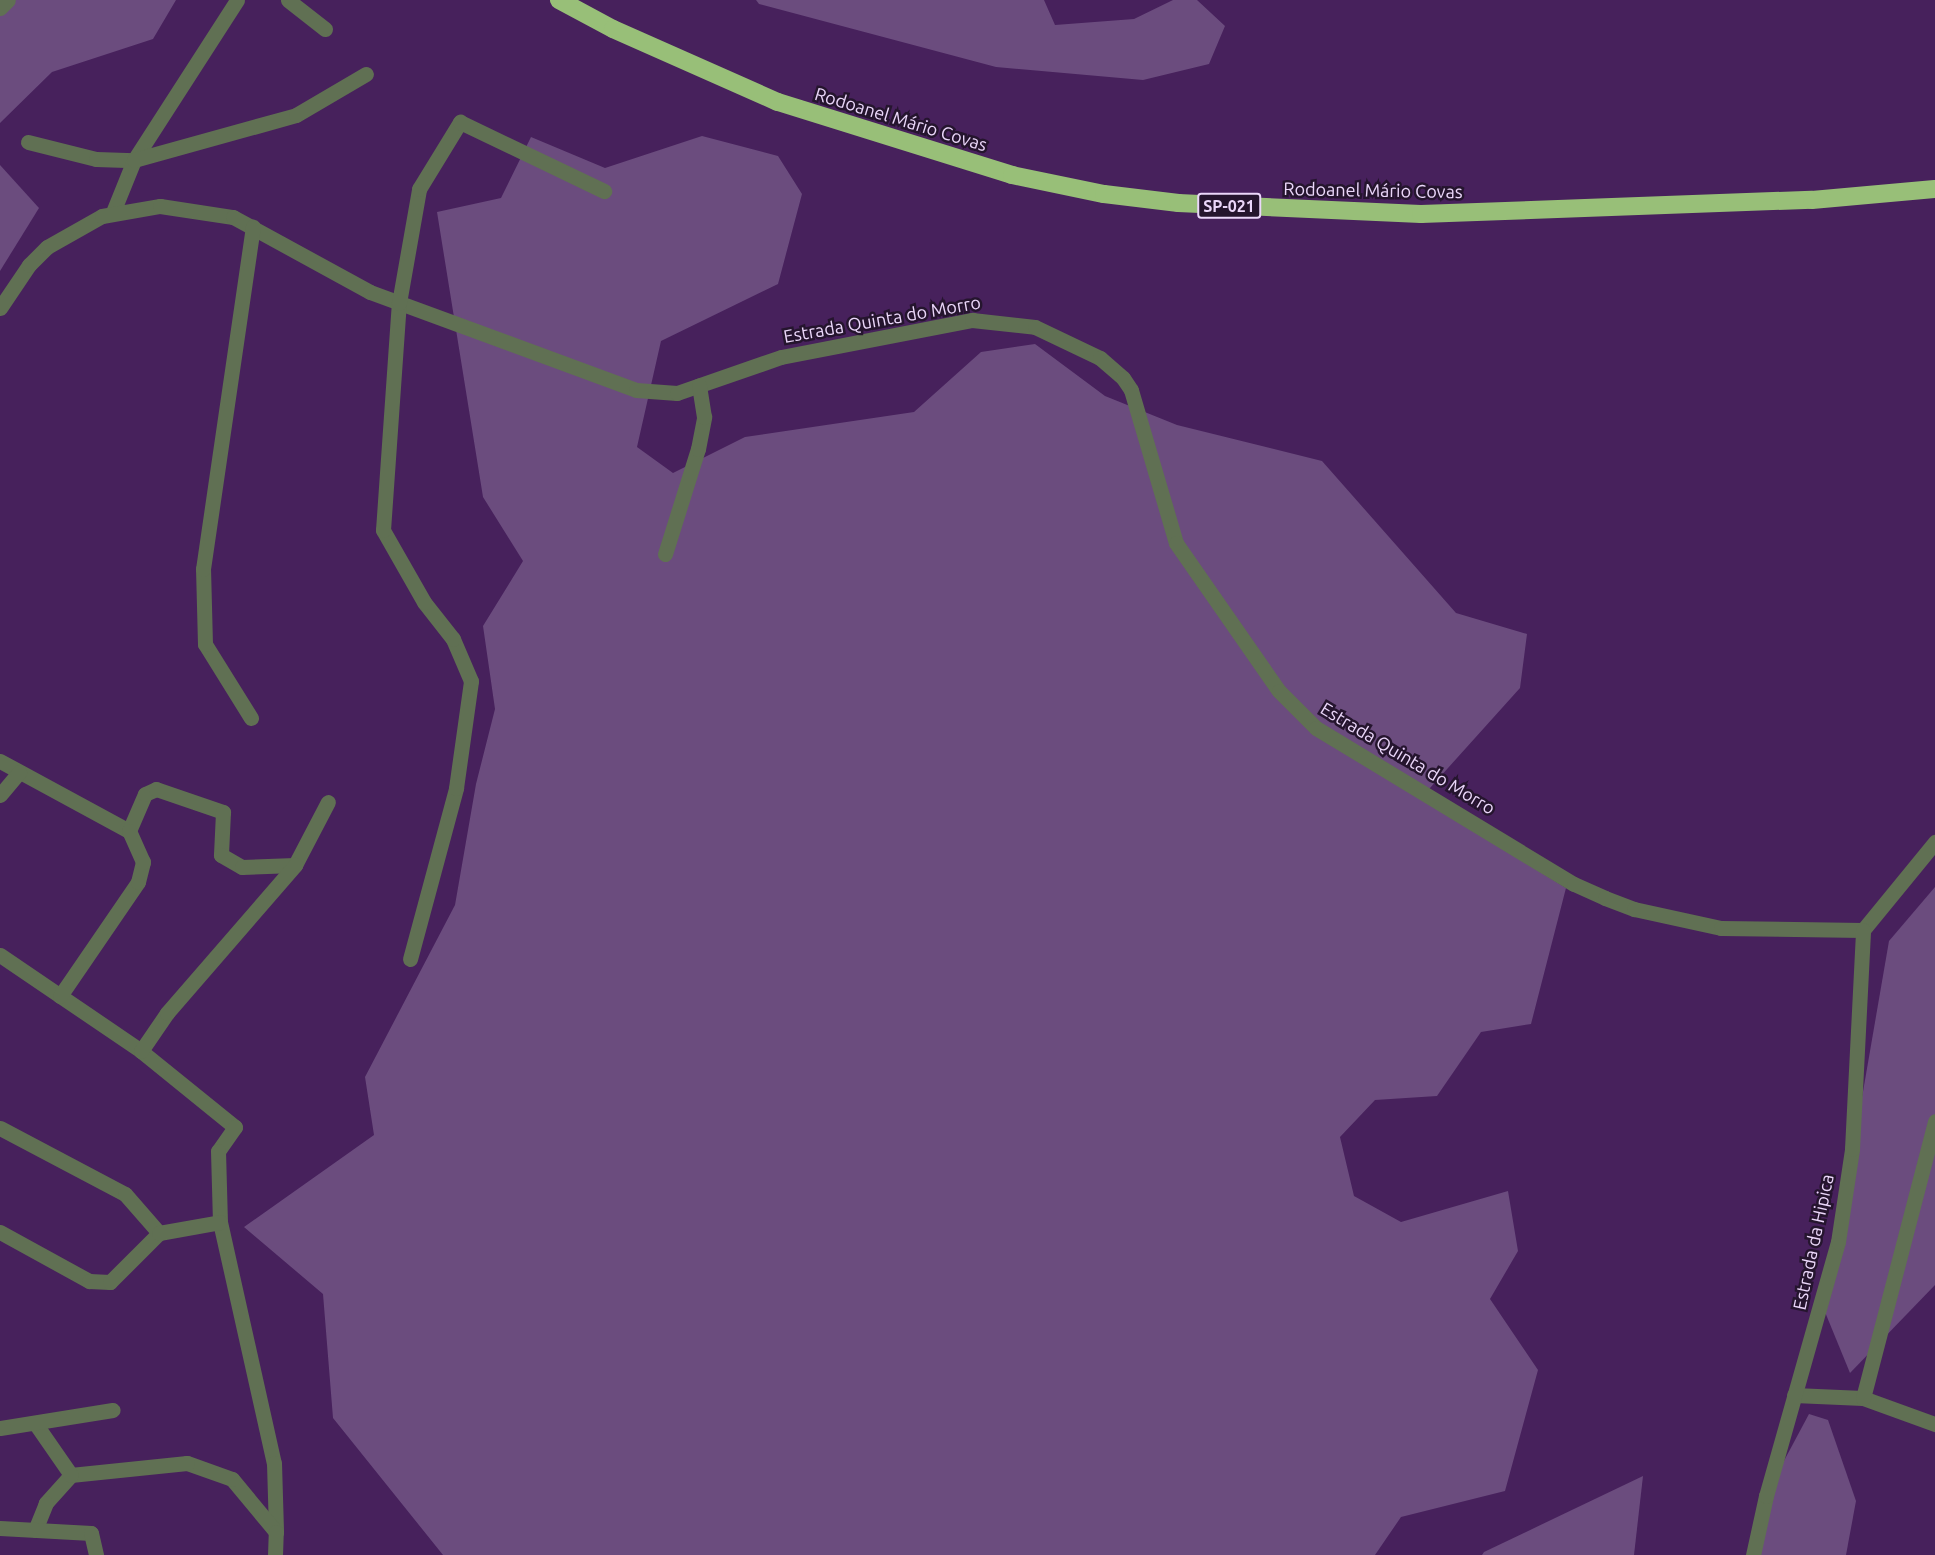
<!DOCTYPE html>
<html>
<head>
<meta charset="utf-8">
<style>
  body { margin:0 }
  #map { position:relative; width:1935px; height:1555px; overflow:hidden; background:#47215c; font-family:Ubuntu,sans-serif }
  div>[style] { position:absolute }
  .green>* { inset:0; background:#6b4c7e }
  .minor>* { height:15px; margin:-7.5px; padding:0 7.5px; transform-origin:7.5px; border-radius:7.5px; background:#607053 }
  .motorway>* { height:18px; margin:-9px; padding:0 9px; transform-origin:9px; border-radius:9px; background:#98bf78 }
  span { translate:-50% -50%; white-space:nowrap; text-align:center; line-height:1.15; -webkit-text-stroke:5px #25152e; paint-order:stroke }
  .shield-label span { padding:2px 4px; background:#25152e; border:2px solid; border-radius:4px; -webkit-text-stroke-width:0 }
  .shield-label { font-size:16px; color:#ebd7fa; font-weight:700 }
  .street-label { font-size:18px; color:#ebd7fa }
</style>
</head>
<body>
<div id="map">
  <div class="green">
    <div style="clip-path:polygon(0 0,176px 0,153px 39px,52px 72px,0 123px)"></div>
    <div style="clip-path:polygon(756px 0,1044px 0,1055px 25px,1134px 19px,1173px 0,1197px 0,1225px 26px,1209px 64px,1143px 80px,996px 67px,759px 4px)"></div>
    <div style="clip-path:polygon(702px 136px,778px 156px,802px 194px,778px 284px,661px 341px,637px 447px,673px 473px,745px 437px,914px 412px,981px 352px,1035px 344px,1105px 396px,1177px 425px,1322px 461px,1456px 613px,1527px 634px,1520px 688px,1421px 798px,1566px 888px,1531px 1024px,1481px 1032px,1437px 1096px,1375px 1100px,1340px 1137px,1354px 1196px,1401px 1222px,1508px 1191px,1518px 1251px,1490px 1299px,1538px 1370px,1505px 1491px,1401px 1517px,1375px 1555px,443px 1555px,333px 1418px,323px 1294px,244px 1227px,374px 1135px,365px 1077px,455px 905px,476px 784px,495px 709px,483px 626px,523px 561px,483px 497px,437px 212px,501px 198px,531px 137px,605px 168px)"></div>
    <div style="clip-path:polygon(0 165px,39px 208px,0 271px)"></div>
    <div style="clip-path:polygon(1935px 887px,1935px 1285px,1850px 1373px,1825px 1312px,1889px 941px)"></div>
    <div style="clip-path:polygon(1809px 1414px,1828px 1420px,1856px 1501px,1846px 1555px,1758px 1555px,1778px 1472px)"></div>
    <div style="clip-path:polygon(1643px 1476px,1634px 1555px,1482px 1555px,1484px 1552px)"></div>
  </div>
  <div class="minor">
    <div style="left:288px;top:0;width:47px;rotate:38.1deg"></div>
    <div style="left:0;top:8px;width:11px;rotate:-45deg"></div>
    <div style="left:28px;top:142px;width:70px;rotate:14deg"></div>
    <div style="left:96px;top:159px;width:38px;rotate:2deg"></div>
    <div style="left:134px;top:160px;width:190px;rotate:-57.2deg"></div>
    <div style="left:113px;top:212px;width:56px;rotate:-68deg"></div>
    <div style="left:134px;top:160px;width:168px;rotate:-15.5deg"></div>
    <div style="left:296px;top:115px;width:81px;rotate:-30.4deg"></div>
    <div style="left:0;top:308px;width:52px;rotate:-56deg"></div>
    <div style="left:29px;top:265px;width:25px;rotate:-45deg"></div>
    <div style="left:47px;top:247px;width:63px;rotate:-29.4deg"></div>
    <div style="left:102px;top:216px;width:59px;rotate:-9.8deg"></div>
    <div style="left:160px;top:206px;width:74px;rotate:8.6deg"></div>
    <div style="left:233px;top:217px;width:156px;rotate:28.7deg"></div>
    <div style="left:370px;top:292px;width:283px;rotate:20.2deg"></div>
    <div style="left:636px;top:390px;width:41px;rotate:4.2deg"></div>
    <div style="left:677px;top:393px;width:110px;rotate:-19.1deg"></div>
    <div style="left:781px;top:357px;width:195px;rotate:-11deg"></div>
    <div style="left:972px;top:320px;width:63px;rotate:6.3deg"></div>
    <div style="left:1035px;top:327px;width:72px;rotate:25.5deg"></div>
    <div style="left:1100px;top:358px;width:30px;rotate:41deg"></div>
    <div style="left:1123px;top:378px;width:14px;rotate:56deg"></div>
    <div style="left:1131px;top:390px;width:159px;rotate:73.6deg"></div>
    <div style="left:1176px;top:543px;width:180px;rotate:55.2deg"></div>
    <div style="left:1279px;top:691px;width:52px;rotate:45deg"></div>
    <div style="left:1316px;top:728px;width:301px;rotate:31.2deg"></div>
    <div style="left:1574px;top:884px;width:34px;rotate:24deg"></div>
    <div style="left:1605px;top:898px;width:31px;rotate:21deg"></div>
    <div style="left:1634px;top:909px;width:89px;rotate:12.3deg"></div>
    <div style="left:1721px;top:928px;width:142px;rotate:0.8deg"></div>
    <div style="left:665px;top:554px;width:110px;rotate:-72.6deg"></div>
    <div style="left:698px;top:449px;width:33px;rotate:-79deg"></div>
    <div style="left:704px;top:417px;width:32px;rotate:-99deg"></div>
    <div style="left:251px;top:718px;width:87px;rotate:-121.9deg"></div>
    <div style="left:205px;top:644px;width:75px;rotate:-91.5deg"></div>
    <div style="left:203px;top:569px;width:346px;rotate:-81.7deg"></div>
    <div style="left:0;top:761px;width:147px;rotate:28.5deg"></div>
    <div style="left:129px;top:831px;width:40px;rotate:-66.6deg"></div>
    <div style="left:145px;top:794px;width:12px;rotate:-24deg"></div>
    <div style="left:156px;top:789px;width:71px;rotate:18.9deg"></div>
    <div style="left:223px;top:812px;width:43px;rotate:92.7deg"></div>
    <div style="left:221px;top:855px;width:24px;rotate:30deg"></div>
    <div style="left:242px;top:867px;width:53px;rotate:-2.2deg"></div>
    <div style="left:295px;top:865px;width:71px;rotate:-62.4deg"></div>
    <div style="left:0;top:795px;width:30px;rotate:-50deg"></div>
    <div style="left:1863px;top:930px;width:114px;rotate:-50.7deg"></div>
    <div style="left:0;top:955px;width:171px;rotate:34.2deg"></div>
    <div style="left:141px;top:1051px;width:121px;rotate:39deg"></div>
    <div style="left:235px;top:1127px;width:29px;rotate:125deg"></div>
    <div style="left:218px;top:1151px;width:71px;rotate:88.4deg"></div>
    <div style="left:220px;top:1222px;width:247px;rotate:77.4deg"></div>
    <div style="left:274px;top:1463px;width:69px;rotate:88.3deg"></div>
    <div style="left:276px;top:1532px;width:69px;rotate:-129.7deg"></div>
    <div style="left:232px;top:1479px;width:48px;rotate:-160.4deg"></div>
    <div style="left:187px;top:1463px;width:117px;rotate:174.1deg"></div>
    <div style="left:71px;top:1475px;width:38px;rotate:132deg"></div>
    <div style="left:46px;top:1503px;width:29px;rotate:112deg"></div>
    <div style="left:410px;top:959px;width:177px;rotate:-74.9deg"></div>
    <div style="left:456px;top:788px;width:108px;rotate:-82deg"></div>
    <div style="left:471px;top:681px;width:46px;rotate:-113.2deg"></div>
    <div style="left:453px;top:639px;width:47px;rotate:-128.1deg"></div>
    <div style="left:424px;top:602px;width:83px;rotate:-119.7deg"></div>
    <div style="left:383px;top:530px;width:228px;rotate:-86deg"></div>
    <div style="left:399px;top:303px;width:116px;rotate:-80deg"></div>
    <div style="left:419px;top:189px;width:79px;rotate:-58.5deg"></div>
    <div style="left:460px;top:122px;width:160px;rotate:25.6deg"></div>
    <div style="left:60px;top:996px;width:138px;rotate:-55.6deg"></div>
    <div style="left:138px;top:882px;width:21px;rotate:-76deg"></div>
    <div style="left:143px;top:862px;width:34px;rotate:-114deg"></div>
    <div style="left:141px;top:1051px;width:46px;rotate:-55.6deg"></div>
    <div style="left:167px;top:1013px;width:196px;rotate:-49.1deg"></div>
    <div style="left:0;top:1128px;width:141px;rotate:27.8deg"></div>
    <div style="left:125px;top:1194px;width:52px;rotate:48.9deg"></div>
    <div style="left:0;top:1232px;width:102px;rotate:28.8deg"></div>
    <div style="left:89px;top:1281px;width:21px;rotate:3deg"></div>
    <div style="left:110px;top:1282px;width:69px;rotate:-45deg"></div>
    <div style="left:159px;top:1233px;width:62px;rotate:-10.2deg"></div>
    <div style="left:1794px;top:1395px;width:69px;rotate:2.5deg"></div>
    <div style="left:1863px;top:1398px;width:77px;rotate:19.9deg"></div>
    <div style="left:1863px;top:1398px;width:286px;rotate:-75.4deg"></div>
    <div style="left:35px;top:1423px;width:63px;rotate:55.3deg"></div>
    <div style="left:0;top:1428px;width:114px;rotate:-9.1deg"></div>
    <div style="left:0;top:1528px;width:91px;rotate:3.1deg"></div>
    <div style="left:91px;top:1533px;width:23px;rotate:77deg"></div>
    <div style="left:275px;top:1555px;width:23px;rotate:-88deg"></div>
    <div style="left:1753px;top:1555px;width:60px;rotate:-77.6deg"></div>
    <div style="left:1766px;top:1496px;width:264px;rotate:-74.2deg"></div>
    <div style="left:1838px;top:1242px;width:94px;rotate:-81.4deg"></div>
    <div style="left:1852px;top:1149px;width:219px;rotate:-87.1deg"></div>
  </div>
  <div class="motorway">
    <div style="left:559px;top:0;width:61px;rotate:28.2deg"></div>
    <div style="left:613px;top:29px;width:180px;rotate:23.9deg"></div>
    <div style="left:778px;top:102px;width:245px;rotate:17.3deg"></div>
    <div style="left:1012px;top:175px;width:94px;rotate:11.7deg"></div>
    <div style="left:1104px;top:194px;width:75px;rotate:6.9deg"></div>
    <div style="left:1178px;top:203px;width:243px;rotate:2.6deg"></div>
    <div style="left:1421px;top:214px;width:391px;rotate:-2.1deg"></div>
    <div style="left:1812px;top:200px;width:123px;rotate:-5.1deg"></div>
  </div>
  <div class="shield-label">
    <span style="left:1229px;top:206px">SP-021</span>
  </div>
  <div class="street-label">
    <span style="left:901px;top:119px;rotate:17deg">Rodoanel Mário Covas</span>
    <span style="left:1373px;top:190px;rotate:1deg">Rodoanel Mário Covas</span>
    <span style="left:882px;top:319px;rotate:-10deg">Estrada Quinta do Morro</span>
    <span style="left:1408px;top:758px;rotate:31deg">Estrada Quinta do Morro</span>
    <span style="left:1813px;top:1242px;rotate:-78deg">Estrada da Hipica</span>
  </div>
</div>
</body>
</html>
